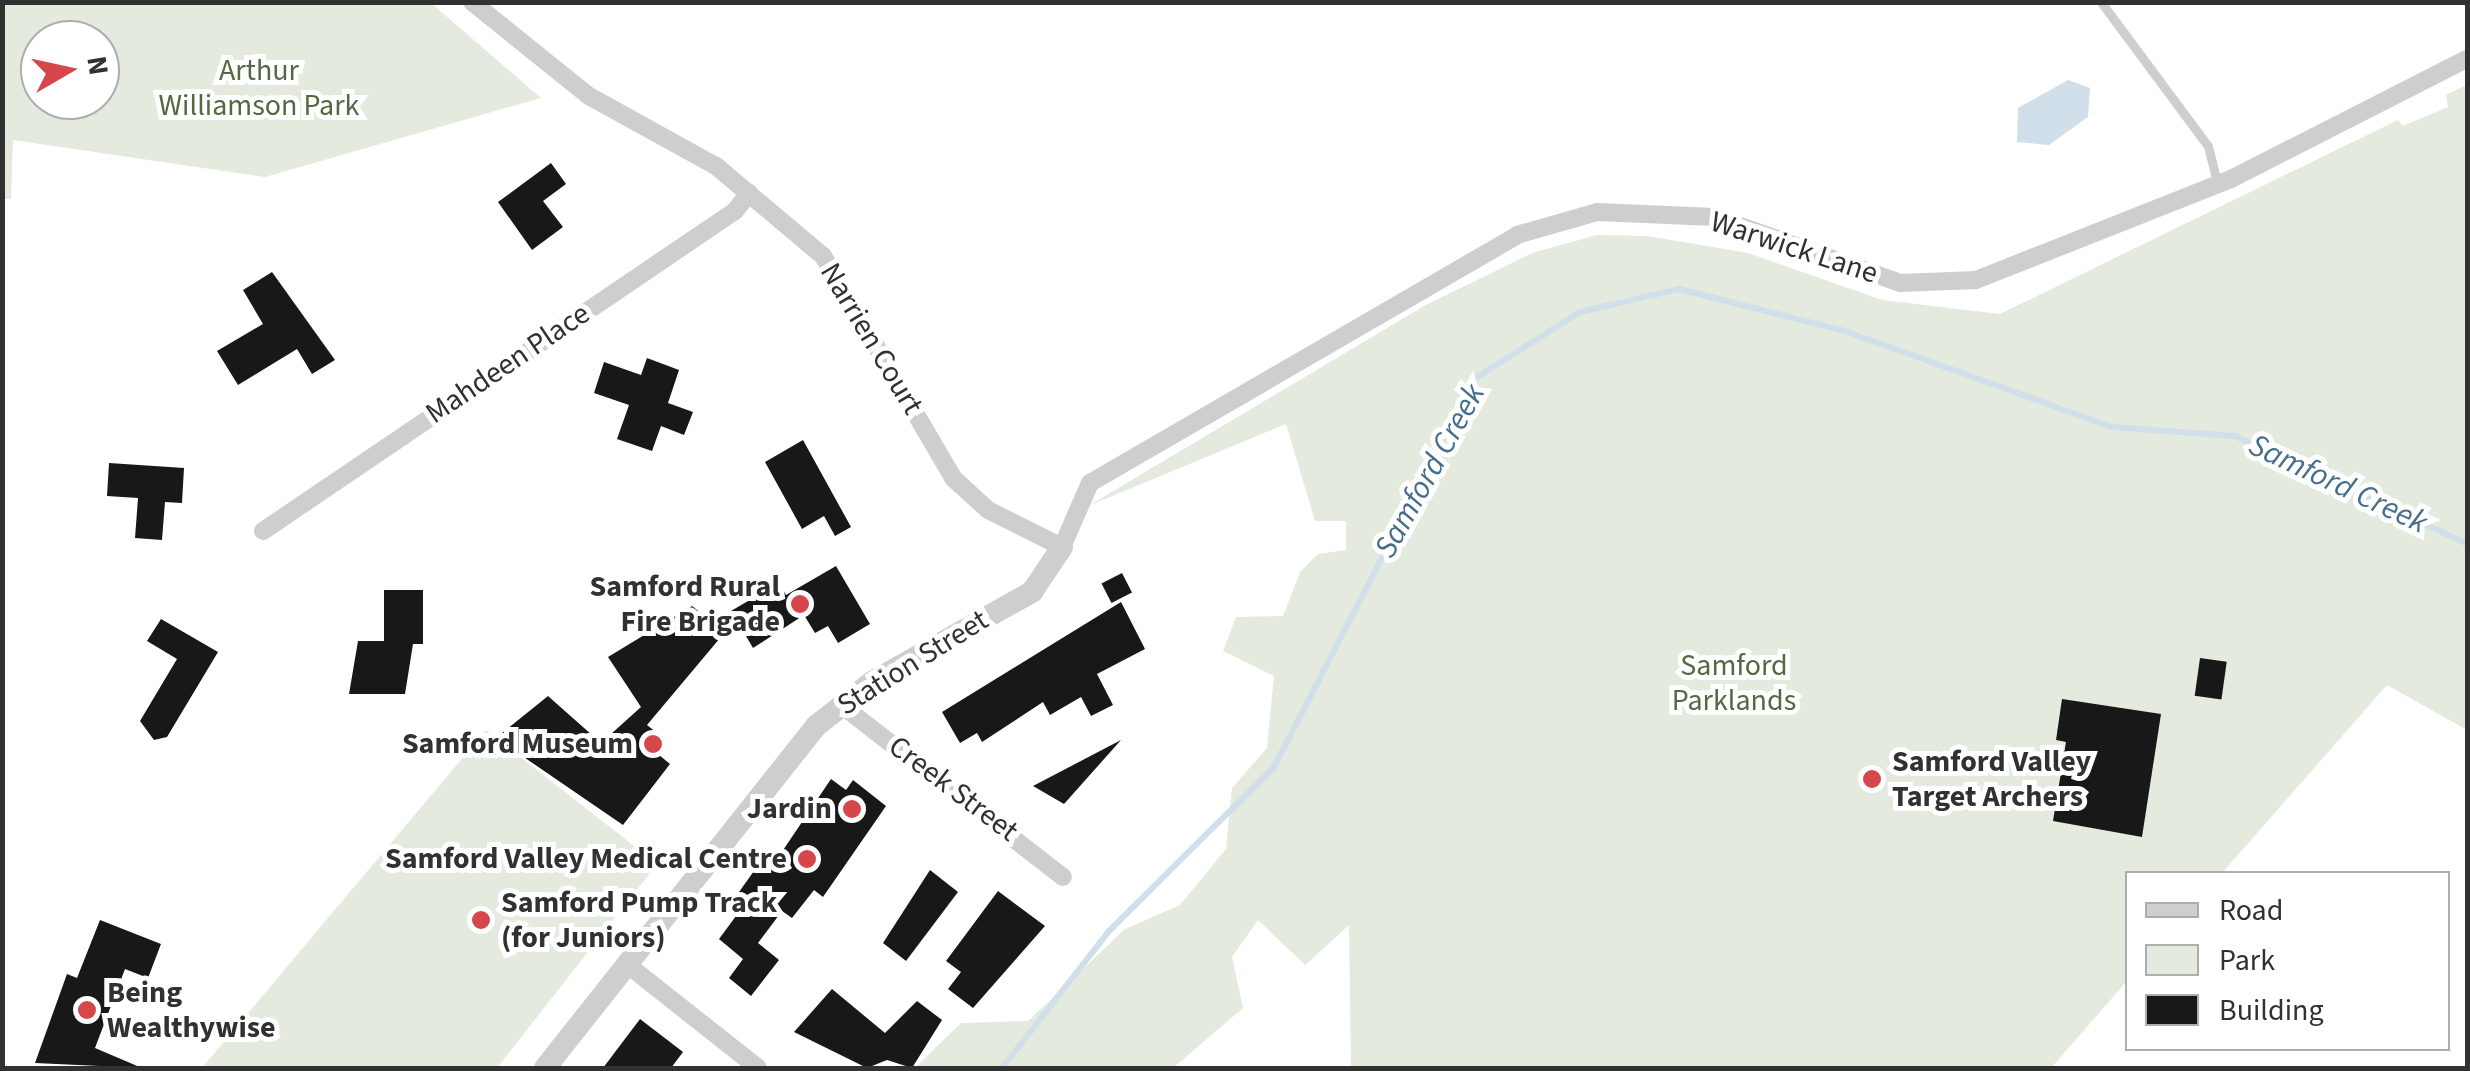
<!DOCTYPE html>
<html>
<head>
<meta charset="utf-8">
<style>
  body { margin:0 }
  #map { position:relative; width:2470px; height:1071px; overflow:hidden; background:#fff; font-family:"Source Sans 3",sans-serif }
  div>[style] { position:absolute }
  .green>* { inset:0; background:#e4eade }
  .water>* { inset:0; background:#d0dfea }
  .stream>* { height:6px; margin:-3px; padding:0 3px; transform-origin:3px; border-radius:3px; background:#d0dfea }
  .building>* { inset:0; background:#181818; transform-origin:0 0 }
  .service>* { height:9px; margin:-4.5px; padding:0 4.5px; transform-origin:4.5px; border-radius:4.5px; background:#cecece }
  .minor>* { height:18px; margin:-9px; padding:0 9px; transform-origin:9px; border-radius:9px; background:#cecece }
  .tertiary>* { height:22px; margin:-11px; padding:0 11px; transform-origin:11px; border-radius:11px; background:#cecece }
  .dots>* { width:28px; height:28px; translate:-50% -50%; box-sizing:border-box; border:5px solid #fff; border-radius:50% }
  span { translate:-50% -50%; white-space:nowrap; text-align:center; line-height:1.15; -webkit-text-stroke:10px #fff; paint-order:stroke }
  .park-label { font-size:30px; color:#536942 }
  .street-label { font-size:30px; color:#313131 }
  .poi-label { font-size:30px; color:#313131; font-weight:700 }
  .right { translate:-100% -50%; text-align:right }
  .left { translate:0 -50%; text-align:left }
  .water-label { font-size:32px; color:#466e8c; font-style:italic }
  .frame { position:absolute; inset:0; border:5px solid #313131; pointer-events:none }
  .legend { position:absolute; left:2125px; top:871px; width:325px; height:180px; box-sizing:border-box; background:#fff; border:2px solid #adadad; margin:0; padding:12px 18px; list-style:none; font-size:30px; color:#313131 }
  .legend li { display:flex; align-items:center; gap:20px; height:50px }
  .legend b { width:50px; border:2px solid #adadad }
  .north { position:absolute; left:20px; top:20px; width:100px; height:100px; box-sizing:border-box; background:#fff; border:2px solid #adadad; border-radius:50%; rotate:81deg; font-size:28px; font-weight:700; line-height:40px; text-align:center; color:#313131 }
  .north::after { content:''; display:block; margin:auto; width:35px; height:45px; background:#d5474c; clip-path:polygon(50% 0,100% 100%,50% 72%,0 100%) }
</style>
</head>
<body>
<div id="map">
  <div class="green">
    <div style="clip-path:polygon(evenodd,3px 2px,431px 3px,541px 98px,265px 177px,13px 140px,11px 199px,3px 199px,3px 2px,40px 40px,100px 40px,100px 100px,40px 100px,40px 40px)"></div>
    <div style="clip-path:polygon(2467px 85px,2467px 730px,2387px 685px,2222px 873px,2128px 874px,2127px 981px,2051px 1068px,1351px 1068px,1349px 925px,1305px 965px,1258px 920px,1232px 957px,1243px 1008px,1173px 1068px,915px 1068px,961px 1023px,1028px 1021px,1125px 929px,1180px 905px,1226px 849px,1232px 788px,1267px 748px,1274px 676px,1223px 651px,1236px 617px,1283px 616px,1300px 572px,1318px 554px,1346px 550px,1346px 521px,1315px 521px,1286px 424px,1088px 506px,1424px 306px,1532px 253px,1597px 235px,1647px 236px,1748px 253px,1882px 300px,2000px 314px,2398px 120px,2403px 126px,2448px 107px,2446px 95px)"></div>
    <div style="clip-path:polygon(486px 730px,657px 864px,497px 1068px,202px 1068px)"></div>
  </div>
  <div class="water">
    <div style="clip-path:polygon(2068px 80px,2090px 88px,2088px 117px,2049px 145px,2017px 142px,2018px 108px)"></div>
  </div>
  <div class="stream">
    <div style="left:1002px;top:1068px;width:174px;rotate:-52deg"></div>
    <div style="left:1109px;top:931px;width:233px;rotate:-44.8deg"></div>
    <div style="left:1274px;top:767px;width:437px;rotate:-62.7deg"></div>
    <div style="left:1474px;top:379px;width:125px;rotate:-32.3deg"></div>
    <div style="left:1580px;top:312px;width:102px;rotate:-13.1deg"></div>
    <div style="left:1679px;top:289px;width:171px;rotate:14.2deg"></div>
    <div style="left:1845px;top:331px;width:283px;rotate:19.8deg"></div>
    <div style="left:2111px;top:427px;width:124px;rotate:4.2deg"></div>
    <div style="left:2235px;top:436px;width:257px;rotate:24.9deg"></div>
  </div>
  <div class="building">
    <div style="clip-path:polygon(551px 163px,566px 184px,543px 201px,563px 227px,532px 250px,498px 202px)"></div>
    <div style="clip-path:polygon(272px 272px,335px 360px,312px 374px,297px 349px,238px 385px,217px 351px,263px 324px,243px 290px)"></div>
    <div style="clip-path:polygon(647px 358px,679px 370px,668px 403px,693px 412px,684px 435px,661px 426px,652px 451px,617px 439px,629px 405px,594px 393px,604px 362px,641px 375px)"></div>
    <div style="clip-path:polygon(803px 440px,851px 527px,835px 536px,824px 516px,802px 529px,765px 462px)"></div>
    <div style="clip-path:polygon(109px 463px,184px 468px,182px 503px,165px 502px,162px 540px,135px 538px,138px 498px,107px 496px)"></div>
    <div style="clip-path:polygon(836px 566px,870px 624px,838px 643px,828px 626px,815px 633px,804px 615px,753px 648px,736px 619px,647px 725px,657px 733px,647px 745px,670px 764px,623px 825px,496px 738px,548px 696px,601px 743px,641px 707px,608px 657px,692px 606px,712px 622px,779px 583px,786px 595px)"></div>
    <div style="left:1122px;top:573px;width:22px;height:23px;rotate:63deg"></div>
    <div style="clip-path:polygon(384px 590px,423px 590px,423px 644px,413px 644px,405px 694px,349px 694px,358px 641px,384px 641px)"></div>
    <div style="clip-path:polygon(1121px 602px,1145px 649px,1097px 674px,1113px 705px,1091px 716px,1081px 697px,1050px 715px,1043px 702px,982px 742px,977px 733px,960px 743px,942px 712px)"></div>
    <div style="clip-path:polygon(161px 619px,218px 652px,167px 737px,154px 740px,140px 721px,177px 659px,147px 641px)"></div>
    <div style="left:2200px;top:658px;width:27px;height:38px;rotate:8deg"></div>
    <div style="clip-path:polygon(2062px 699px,2161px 714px,2142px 837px,2053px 821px,2066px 742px,2056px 740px)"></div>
    <div style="clip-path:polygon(1121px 740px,1064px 804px,1033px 786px)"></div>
    <div style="clip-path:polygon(831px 779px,846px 790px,853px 780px,886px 806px,823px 897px,814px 890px,792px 918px,782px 911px,758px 943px,779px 960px,751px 996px,729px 978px,743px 959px,719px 939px,736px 916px,727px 909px,761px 861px,771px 868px)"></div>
    <div style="clip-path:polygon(930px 870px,958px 892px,906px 961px,883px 943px)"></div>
    <div style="clip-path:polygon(998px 891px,1045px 926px,973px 1008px,948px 989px,961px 972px,946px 961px)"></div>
    <div style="clip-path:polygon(100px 920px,161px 944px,148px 978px,125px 969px,95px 1048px,142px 1068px,35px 1063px,67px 974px,77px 978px)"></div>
    <div style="clip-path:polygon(832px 989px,885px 1033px,917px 1001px,942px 1020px,912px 1068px,887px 1060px,867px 1068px,794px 1032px)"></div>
    <div style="clip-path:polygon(640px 1019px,683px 1052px,671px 1068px,603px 1068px)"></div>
  </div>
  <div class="service">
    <div style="left:2101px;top:2px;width:179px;rotate:53.4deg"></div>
    <div style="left:2208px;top:146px;width:38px;rotate:76deg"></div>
  </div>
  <div class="minor">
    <div style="left:472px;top:2px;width:150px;rotate:38.8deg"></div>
    <div style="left:589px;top:96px;width:145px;rotate:28.9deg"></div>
    <div style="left:716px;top:166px;width:140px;rotate:40.1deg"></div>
    <div style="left:823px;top:256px;width:257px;rotate:59.6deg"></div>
    <div style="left:953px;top:478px;width:47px;rotate:42.4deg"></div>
    <div style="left:988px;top:510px;width:83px;rotate:26.6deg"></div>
    <div style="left:1062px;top:547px;width:70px;rotate:-66.4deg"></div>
    <div style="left:1090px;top:483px;width:494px;rotate:-30.1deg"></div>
    <div style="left:1517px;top:235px;width:83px;rotate:-16deg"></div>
    <div style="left:1597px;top:212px;width:118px;rotate:2.4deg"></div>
    <div style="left:1715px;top:217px;width:196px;rotate:19.6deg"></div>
    <div style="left:1900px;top:283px;width:76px;rotate:-2.3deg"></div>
    <div style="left:1976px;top:280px;width:274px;rotate:-21.6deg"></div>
    <div style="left:2231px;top:179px;width:266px;rotate:-27deg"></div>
    <div style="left:263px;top:531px;width:570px;rotate:-34.14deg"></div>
    <div style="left:735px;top:211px;width:23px;rotate:-52deg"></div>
    <div style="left:840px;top:704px;width:282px;rotate:37.8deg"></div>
    <div style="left:629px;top:966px;width:164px;rotate:38.3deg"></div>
  </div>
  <div class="tertiary">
    <div style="left:545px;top:1068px;width:436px;rotate:-51.6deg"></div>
    <div style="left:816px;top:726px;width:71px;rotate:-38.2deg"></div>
    <div style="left:872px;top:682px;width:184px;rotate:-29.4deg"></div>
    <div style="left:1032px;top:592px;width:54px;rotate:-56.3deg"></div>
  </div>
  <div class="dots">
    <div style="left:800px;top:604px;background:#d5474c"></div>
    <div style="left:653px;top:744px;background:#d5474c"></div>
    <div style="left:1872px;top:779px;background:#d5474c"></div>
    <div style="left:852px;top:809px;background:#d5474c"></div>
    <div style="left:807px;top:859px;background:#d5474c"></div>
    <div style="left:481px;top:920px;background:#d5474c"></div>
    <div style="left:87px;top:1010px;background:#d5474c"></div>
  </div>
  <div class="park-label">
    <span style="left:259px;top:88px">Arthur<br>Williamson Park</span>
    <span style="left:1734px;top:683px">Samford<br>Parklands</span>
  </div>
  <div class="street-label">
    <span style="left:1794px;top:248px;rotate:18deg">Warwick Lane</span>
    <span style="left:871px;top:339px;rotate:59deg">Narrien Court</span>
    <span style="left:508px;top:364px;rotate:-34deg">Mahdeen Place</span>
    <span style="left:913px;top:663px;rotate:-32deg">Station Street</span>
    <span style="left:953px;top:789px;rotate:37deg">Creek Street</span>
  </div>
  <div class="poi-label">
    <span class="right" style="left:780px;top:604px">Samford Rural<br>Fire Brigade</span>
    <span class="right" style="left:633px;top:744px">Samford Museum</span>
    <span class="left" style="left:1892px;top:779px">Samford Valley<br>Target Archers</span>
    <span class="right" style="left:832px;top:809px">Jardin</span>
    <span class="right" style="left:787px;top:859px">Samford Valley Medical Centre</span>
    <span class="left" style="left:501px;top:920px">Samford Pump Track<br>(for Juniors)</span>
    <span class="left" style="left:107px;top:1010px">Being<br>Wealthywise</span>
  </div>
  <div class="water-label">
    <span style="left:1430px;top:471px;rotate:-61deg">Samford Creek</span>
    <span style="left:2338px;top:484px;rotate:25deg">Samford Creek</span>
  </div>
  <div class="frame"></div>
  <ul class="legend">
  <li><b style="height:12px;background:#cecece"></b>Road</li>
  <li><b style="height:28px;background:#e4eade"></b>Park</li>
  <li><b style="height:28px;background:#181818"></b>Building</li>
  </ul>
  <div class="north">N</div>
</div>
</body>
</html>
